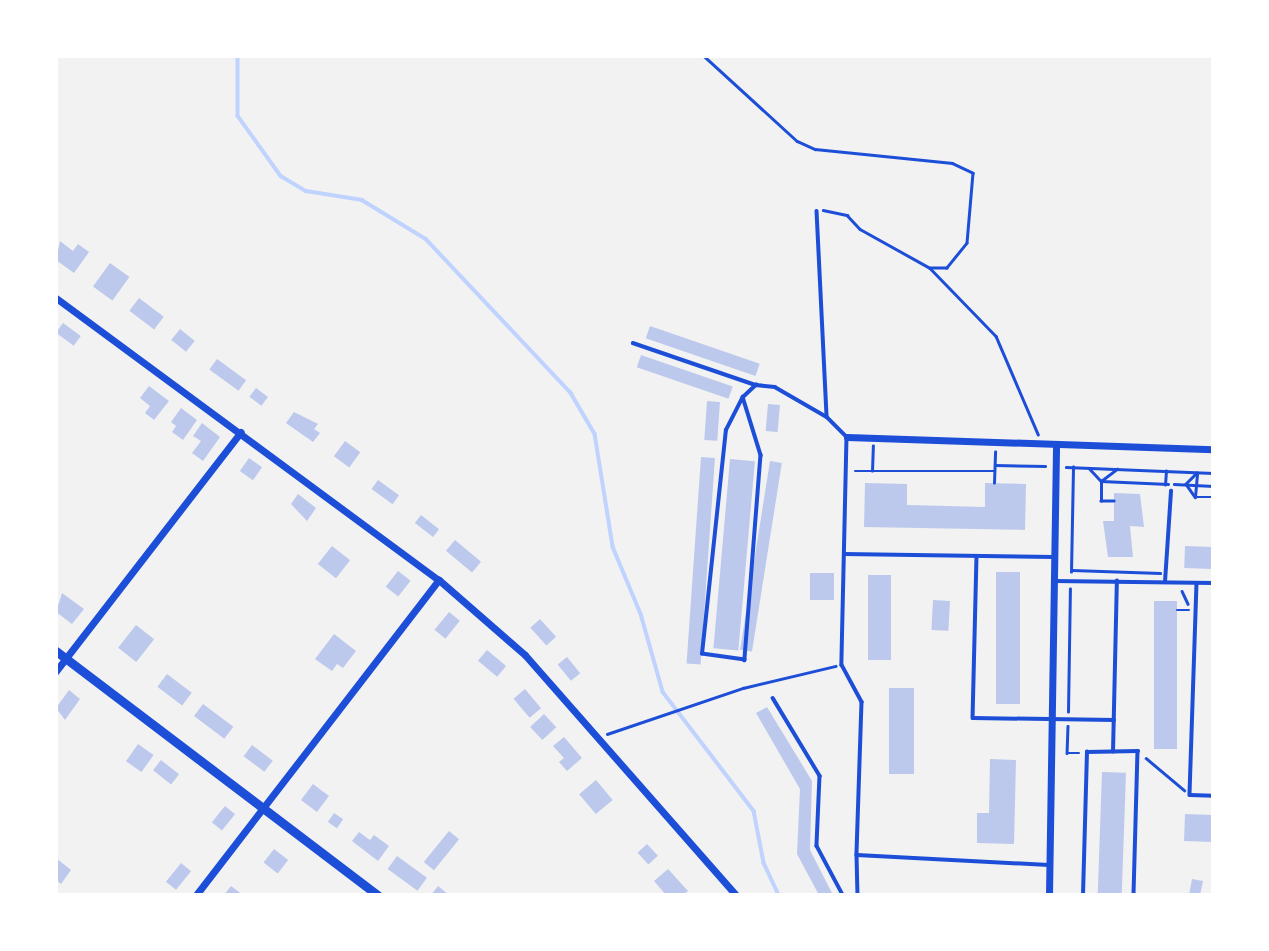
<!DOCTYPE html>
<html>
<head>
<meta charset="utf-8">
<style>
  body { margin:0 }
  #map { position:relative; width:1269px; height:951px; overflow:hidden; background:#f2f2f2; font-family:"Noto Sans",sans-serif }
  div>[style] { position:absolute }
  .stream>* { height:3.5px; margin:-1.75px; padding:0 1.75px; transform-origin:1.75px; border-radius:1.75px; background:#bfd3fe }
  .building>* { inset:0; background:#bdc9ec; transform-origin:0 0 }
  .path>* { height:2.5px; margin:-1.25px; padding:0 1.25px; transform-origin:1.25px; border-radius:1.25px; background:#1d4ed8 }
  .service>* { height:3.5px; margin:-1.75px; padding:0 1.75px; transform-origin:1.75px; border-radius:1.75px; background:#1d4ed8 }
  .minor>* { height:7px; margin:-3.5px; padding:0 3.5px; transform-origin:3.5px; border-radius:3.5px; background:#1d4ed8 }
  .tertiary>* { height:9px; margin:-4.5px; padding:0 4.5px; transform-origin:4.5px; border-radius:4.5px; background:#1d4ed8 }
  span { translate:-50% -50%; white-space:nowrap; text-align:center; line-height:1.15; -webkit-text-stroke:7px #fff; paint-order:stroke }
  .frame { position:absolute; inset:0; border:58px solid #fff; pointer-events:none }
</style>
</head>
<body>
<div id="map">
  <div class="stream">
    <div style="left:238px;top:56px;width:60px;rotate:90deg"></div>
    <div style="left:238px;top:116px;width:74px;rotate:54.4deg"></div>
    <div style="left:281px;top:176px;width:29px;rotate:31deg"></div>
    <div style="left:306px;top:191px;width:57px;rotate:9.1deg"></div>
    <div style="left:362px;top:200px;width:75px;rotate:31.4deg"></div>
    <div style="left:426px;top:239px;width:212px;rotate:46.7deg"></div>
    <div style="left:571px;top:393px;width:48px;rotate:59.7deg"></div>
    <div style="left:595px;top:434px;width:114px;rotate:80.9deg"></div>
    <div style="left:613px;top:547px;width:73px;rotate:67.3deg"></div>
    <div style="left:641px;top:614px;width:81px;rotate:74.2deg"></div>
    <div style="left:663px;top:692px;width:150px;rotate:52.6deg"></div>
    <div style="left:754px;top:811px;width:53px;rotate:79.1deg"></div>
    <div style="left:764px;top:863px;width:35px;rotate:65deg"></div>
  </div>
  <div class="building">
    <div style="clip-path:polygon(60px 241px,73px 251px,78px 244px,89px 252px,74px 273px,56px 260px)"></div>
    <div style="left:110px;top:263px;width:24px;height:29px;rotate:36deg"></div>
    <div style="left:139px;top:298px;width:31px;height:16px;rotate:37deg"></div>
    <div style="left:63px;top:323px;width:22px;height:12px;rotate:36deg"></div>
    <div style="left:650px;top:326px;width:116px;height:13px;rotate:19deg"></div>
    <div style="left:180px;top:329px;width:19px;height:14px;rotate:39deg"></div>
    <div style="left:641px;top:355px;width:97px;height:13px;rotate:19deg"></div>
    <div style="left:217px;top:359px;width:36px;height:13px;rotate:36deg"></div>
    <div style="clip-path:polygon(149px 386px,169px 401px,154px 420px,145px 413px,150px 406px,140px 398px)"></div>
    <div style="left:256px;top:388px;width:15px;height:11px;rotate:37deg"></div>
    <div style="left:707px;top:401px;width:13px;height:39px;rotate:4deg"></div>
    <div style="left:768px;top:404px;width:12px;height:27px;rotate:5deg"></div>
    <div style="clip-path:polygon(181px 408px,197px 420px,183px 440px,172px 432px,176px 426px,171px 422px)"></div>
    <div style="clip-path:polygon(294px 412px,318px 424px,314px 429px,320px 433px,313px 442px,286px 423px)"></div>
    <div style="clip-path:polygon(202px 423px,220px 437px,203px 461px,192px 453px,201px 441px,193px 436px)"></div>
    <div style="left:345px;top:441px;width:19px;height:19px;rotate:36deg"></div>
    <div style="left:701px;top:457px;width:14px;height:207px;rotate:4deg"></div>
    <div style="left:249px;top:458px;width:16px;height:16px;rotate:35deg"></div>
    <div style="left:730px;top:459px;width:25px;height:190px;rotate:5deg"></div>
    <div style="left:770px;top:461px;width:12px;height:191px;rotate:9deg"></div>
    <div style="left:378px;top:480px;width:26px;height:11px;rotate:36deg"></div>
    <div style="clip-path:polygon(865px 483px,907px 484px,907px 505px,985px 507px,985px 483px,1026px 484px,1025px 530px,864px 527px)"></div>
    <div style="clip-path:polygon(1114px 493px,1140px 494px,1144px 527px,1130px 526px,1133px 557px,1108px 557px,1103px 521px,1114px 521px)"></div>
    <div style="clip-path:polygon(298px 494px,316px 508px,307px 521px,291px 504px)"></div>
    <div style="left:421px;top:515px;width:23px;height:10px;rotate:38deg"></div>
    <div style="left:455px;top:540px;width:34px;height:14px;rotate:40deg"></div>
    <div style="left:332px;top:546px;width:23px;height:23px;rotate:38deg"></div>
    <div style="left:1185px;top:546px;width:28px;height:22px;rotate:2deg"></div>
    <div style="left:398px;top:571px;width:16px;height:20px;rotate:38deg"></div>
    <div style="left:996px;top:572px;width:24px;height:132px"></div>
    <div style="left:810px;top:573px;width:24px;height:27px"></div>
    <div style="left:868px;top:575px;width:23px;height:85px"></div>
    <div style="clip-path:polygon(62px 593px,84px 609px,72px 624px,56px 612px)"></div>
    <div style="left:933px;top:600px;width:17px;height:30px;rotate:3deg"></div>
    <div style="left:1154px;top:601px;width:23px;height:148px"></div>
    <div style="left:449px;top:612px;width:14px;height:23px;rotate:39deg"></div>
    <div style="left:540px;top:619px;width:24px;height:13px;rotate:48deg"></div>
    <div style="left:136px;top:625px;width:23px;height:29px;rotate:38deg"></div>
    <div style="clip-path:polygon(334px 634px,356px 651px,343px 668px,337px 664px,332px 671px,315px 659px)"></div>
    <div style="left:487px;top:650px;width:25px;height:14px;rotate:40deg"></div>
    <div style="left:567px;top:657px;width:21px;height:12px;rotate:51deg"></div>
    <div style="left:167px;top:674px;width:31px;height:16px;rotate:37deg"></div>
    <div style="left:889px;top:688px;width:25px;height:86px"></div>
    <div style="left:525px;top:689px;width:25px;height:15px;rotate:50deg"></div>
    <div style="clip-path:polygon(69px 690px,80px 699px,65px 720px,56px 708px)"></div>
    <div style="left:203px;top:704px;width:38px;height:15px;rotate:37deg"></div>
    <div style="clip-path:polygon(767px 707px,812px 781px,810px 850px,833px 895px,819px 895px,797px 854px,800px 789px,756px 713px)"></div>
    <div style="left:544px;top:714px;width:18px;height:19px;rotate:47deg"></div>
    <div style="clip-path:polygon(564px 737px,582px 758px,567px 771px,559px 762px,564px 758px,553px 746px)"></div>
    <div style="left:138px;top:744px;width:19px;height:21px;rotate:35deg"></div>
    <div style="left:252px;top:745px;width:26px;height:14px;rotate:37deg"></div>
    <div style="clip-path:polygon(990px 759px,1016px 760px,1014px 844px,977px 843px,977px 813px,989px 813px)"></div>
    <div style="left:161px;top:760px;width:23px;height:13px;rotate:38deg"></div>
    <div style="left:1102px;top:772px;width:24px;height:123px;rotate:2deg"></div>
    <div style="left:596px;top:780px;width:26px;height:22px;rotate:50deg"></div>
    <div style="left:313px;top:784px;width:20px;height:20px;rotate:37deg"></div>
    <div style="left:225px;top:806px;width:13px;height:21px;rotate:39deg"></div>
    <div style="left:334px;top:813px;width:11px;height:11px;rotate:34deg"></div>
    <div style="left:1185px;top:814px;width:28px;height:27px;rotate:2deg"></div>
    <div style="left:449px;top:831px;width:13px;height:40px;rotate:39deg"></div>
    <div style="clip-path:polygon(359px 832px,370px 840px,374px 835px,389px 846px,378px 861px,352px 841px)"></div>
    <div style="left:647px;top:844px;width:16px;height:13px;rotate:47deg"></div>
    <div style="left:274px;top:849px;width:18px;height:17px;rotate:38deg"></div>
    <div style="left:397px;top:856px;width:37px;height:16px;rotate:36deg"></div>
    <div style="clip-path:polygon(56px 858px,71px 870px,61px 884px,56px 880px)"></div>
    <div style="left:181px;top:863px;width:13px;height:24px;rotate:39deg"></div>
    <div style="clip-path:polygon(668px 869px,688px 891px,683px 895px,666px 895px,654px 881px)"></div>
    <div style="clip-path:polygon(1192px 879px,1203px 881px,1200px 895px,1189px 895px)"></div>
    <div style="clip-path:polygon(231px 886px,243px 895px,224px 895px)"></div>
    <div style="clip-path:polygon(438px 886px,449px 895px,431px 895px)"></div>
  </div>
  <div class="path">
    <div style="left:704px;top:56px;width:126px;rotate:42.4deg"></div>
    <div style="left:797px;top:141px;width:20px;rotate:24deg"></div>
    <div style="left:815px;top:149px;width:138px;rotate:5.8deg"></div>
    <div style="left:952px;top:163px;width:23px;rotate:25deg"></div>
    <div style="left:973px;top:173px;width:70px;rotate:94.9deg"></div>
    <div style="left:967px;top:243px;width:32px;rotate:129deg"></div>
    <div style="left:947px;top:268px;width:17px;rotate:180deg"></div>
    <div style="left:823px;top:210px;width:25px;rotate:12deg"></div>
    <div style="left:847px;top:215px;width:19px;rotate:47deg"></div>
    <div style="left:860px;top:229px;width:80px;rotate:29.1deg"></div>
    <div style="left:930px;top:268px;width:95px;rotate:45.9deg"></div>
    <div style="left:996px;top:336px;width:107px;rotate:66.8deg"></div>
    <div style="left:995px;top:465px;width:50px;rotate:1.1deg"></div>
    <div style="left:1066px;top:467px;width:147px;rotate:2.3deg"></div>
    <div style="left:1089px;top:468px;width:18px;rotate:47deg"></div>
    <div style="left:1101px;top:481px;width:67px;rotate:2.6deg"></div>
    <div style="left:855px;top:471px;width:140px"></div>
    <div style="left:872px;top:471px;width:25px;rotate:-88deg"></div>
    <div style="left:994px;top:483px;width:31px;rotate:-88deg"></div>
    <div style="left:1174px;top:484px;width:39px;rotate:3deg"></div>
    <div style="left:1165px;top:485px;width:14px;rotate:-86deg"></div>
    <div style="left:1195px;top:497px;width:24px;rotate:-85deg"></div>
    <div style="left:1197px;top:473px;width:16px;rotate:135deg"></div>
    <div style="left:1186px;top:484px;width:16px;rotate:55deg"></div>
    <div style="left:1195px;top:497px;width:18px"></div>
    <div style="left:1114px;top:501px;width:13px;rotate:180deg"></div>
    <div style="left:1101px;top:501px;width:20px;rotate:-90deg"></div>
    <div style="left:1101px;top:481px;width:20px;rotate:-37deg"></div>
    <div style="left:1072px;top:570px;width:88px;rotate:2deg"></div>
    <div style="left:1071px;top:572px;width:105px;rotate:-88.9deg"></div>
    <div style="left:1182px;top:591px;width:14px;rotate:65deg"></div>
    <div style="left:1177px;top:610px;width:12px"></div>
    <div style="left:1068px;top:712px;width:123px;rotate:-89.1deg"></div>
    <div style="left:1068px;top:726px;width:27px;rotate:92deg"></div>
    <div style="left:1067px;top:753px;width:12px"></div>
    <div style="left:607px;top:734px;width:144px;rotate:-18.7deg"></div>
    <div style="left:743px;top:688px;width:95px;rotate:-13.4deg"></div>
    <div style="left:1146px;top:758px;width:50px;rotate:40.1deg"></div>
  </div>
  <div class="service">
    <div style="left:817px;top:211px;width:206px;rotate:87.2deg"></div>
    <div style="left:633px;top:343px;width:130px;rotate:18.9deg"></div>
    <div style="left:743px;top:397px;width:61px;rotate:72.8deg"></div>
    <div style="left:761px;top:455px;width:206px;rotate:94.5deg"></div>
    <div style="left:745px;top:660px;width:43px;rotate:-172.1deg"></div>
    <div style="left:702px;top:654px;width:225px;rotate:-83.9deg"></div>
    <div style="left:726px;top:430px;width:37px;rotate:-63deg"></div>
    <div style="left:743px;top:397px;width:18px;rotate:-43deg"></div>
    <div style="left:756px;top:385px;width:19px;rotate:6deg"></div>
    <div style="left:775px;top:387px;width:60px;rotate:30deg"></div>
    <div style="left:827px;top:417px;width:28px;rotate:45deg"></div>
    <div style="left:847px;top:437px;width:228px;rotate:91.3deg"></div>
    <div style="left:842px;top:665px;width:42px;rotate:61.6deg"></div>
    <div style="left:862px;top:702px;width:153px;rotate:91.9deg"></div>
    <div style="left:857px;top:855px;width:192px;rotate:3deg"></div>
    <div style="left:844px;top:554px;width:210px;rotate:0.8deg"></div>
    <div style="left:977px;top:556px;width:162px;rotate:91.4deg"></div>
    <div style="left:973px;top:718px;width:141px;rotate:0.8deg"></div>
    <div style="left:1054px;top:581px;width:159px;rotate:0.7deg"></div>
    <div style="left:1165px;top:582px;width:91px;rotate:-86.2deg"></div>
    <div style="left:1197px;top:583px;width:212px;rotate:91.9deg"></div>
    <div style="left:1190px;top:795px;width:23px;rotate:2deg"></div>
    <div style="left:773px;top:698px;width:91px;rotate:58.9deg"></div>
    <div style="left:820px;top:776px;width:70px;rotate:92.5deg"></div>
    <div style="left:817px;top:846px;width:55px;rotate:62deg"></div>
    <div style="left:1113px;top:752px;width:171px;rotate:-88.7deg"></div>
    <div style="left:857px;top:855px;width:40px;rotate:88.6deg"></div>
    <div style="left:1083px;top:895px;width:143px;rotate:-88.4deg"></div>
    <div style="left:1087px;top:752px;width:51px;rotate:-1.1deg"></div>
    <div style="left:1138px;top:751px;width:144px;rotate:91.6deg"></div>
  </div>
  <div class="minor">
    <div style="left:56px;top:298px;width:476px;rotate:36.4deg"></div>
    <div style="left:439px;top:580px;width:114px;rotate:41.1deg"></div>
    <div style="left:525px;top:655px;width:320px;rotate:48.7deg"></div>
    <div style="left:847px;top:437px;width:366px;rotate:1.9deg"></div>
    <div style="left:56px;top:671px;width:302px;rotate:-52.3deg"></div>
    <div style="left:196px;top:895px;width:398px;rotate:-52.4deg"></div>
    <div style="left:1049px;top:895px;width:451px;rotate:-89.1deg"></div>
  </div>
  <div class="tertiary">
    <div style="left:56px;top:651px;width:404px;rotate:37.2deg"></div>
  </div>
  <div class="frame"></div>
</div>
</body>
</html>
